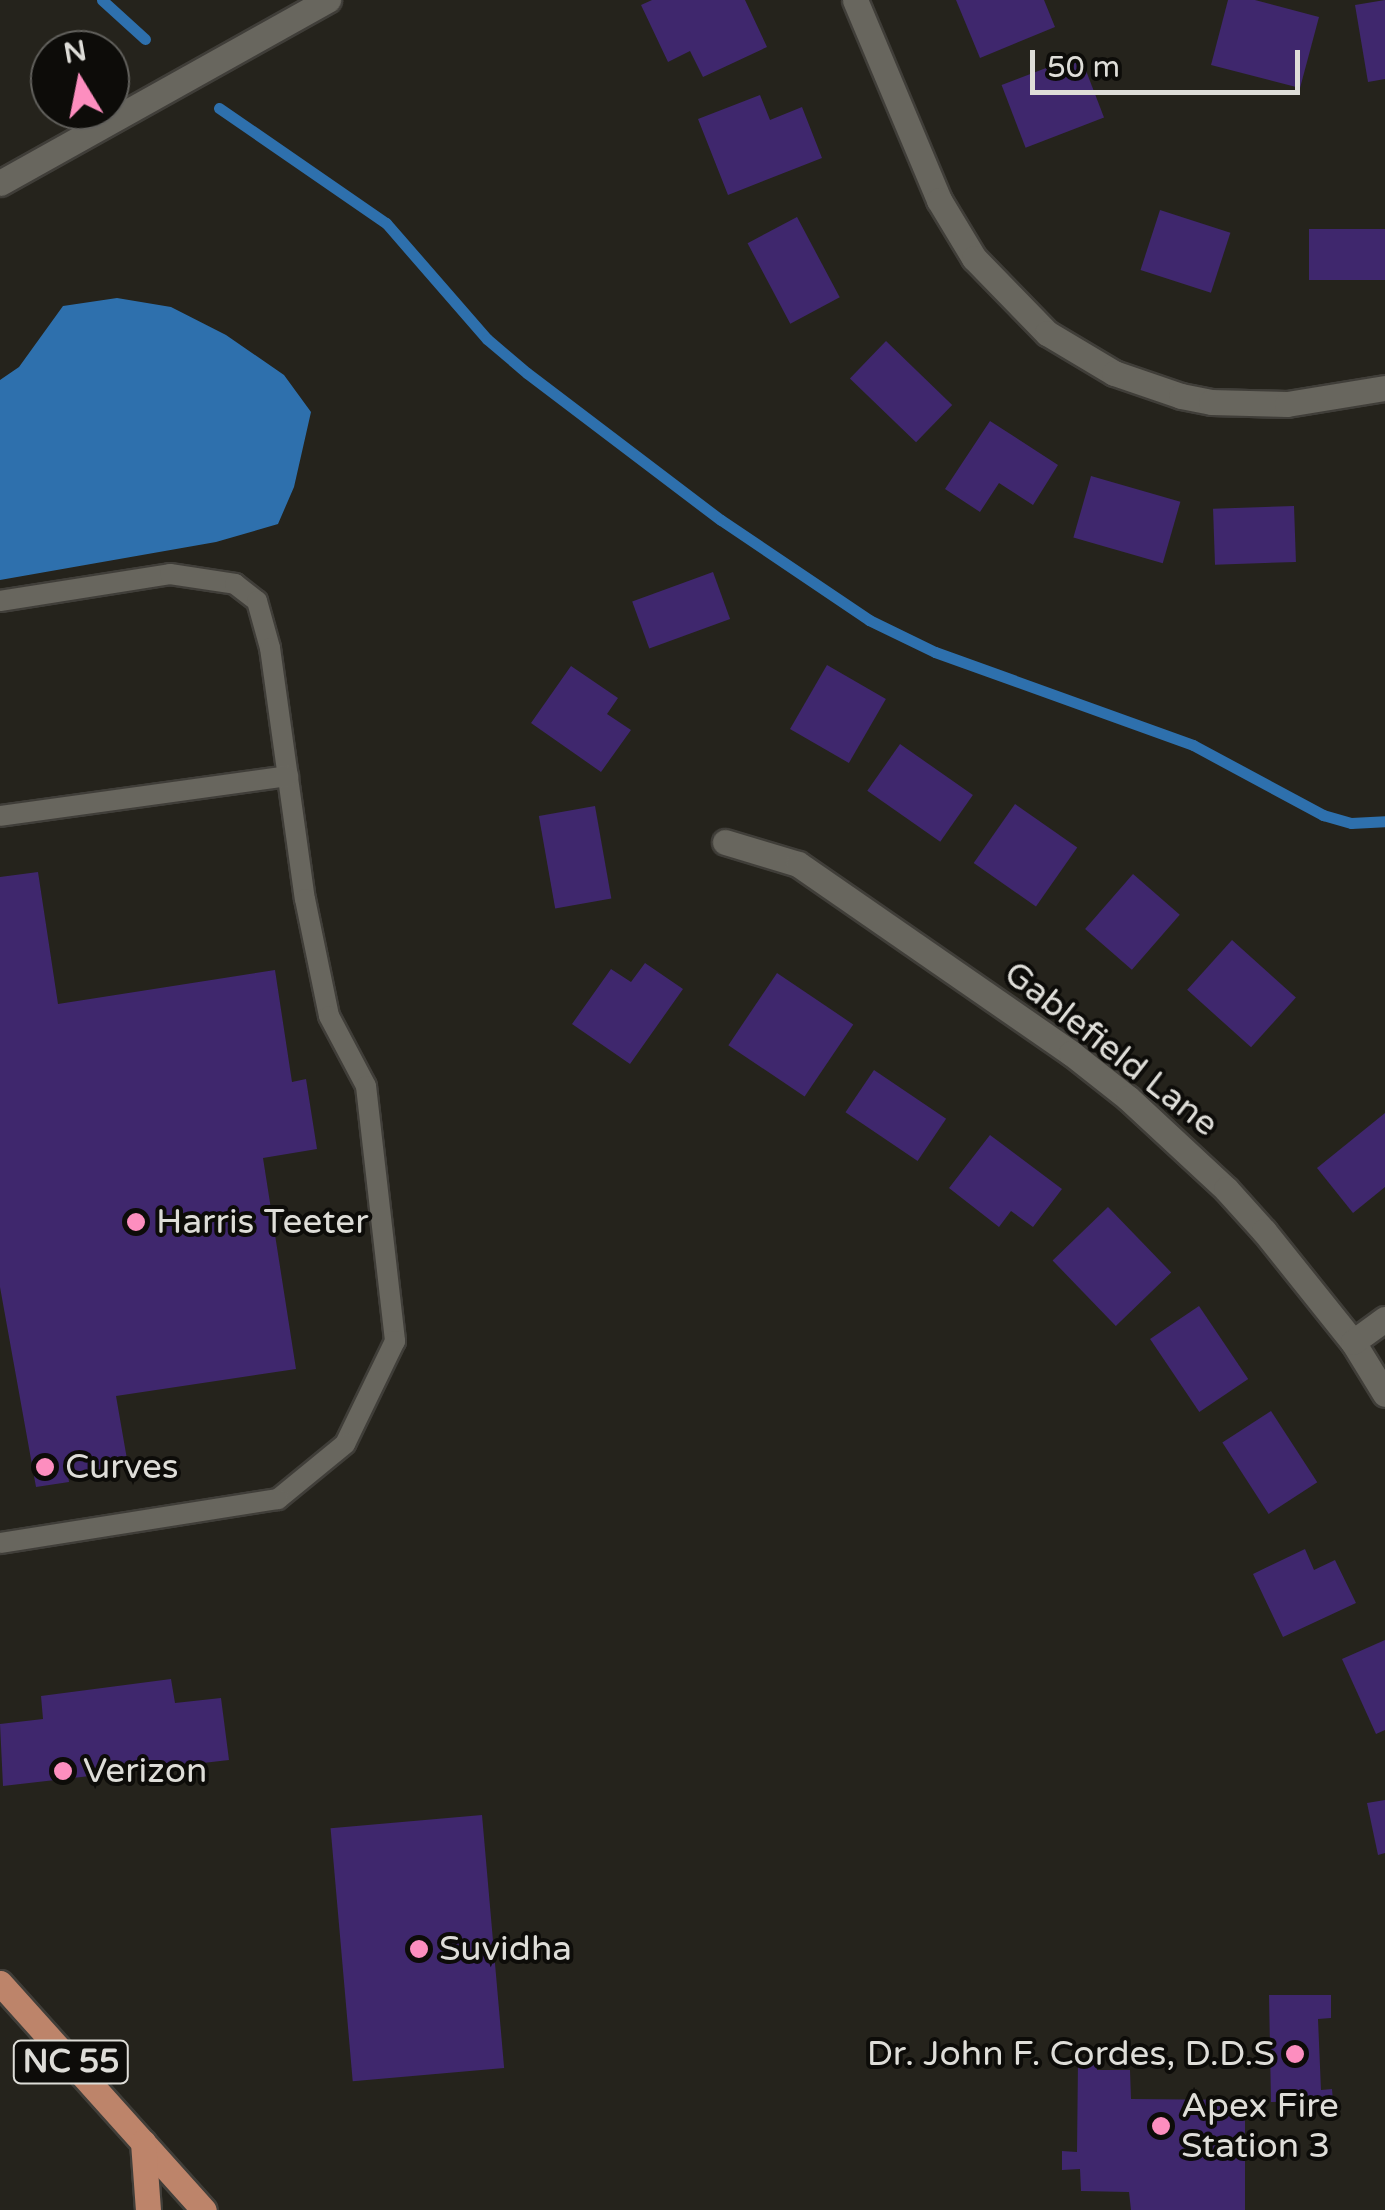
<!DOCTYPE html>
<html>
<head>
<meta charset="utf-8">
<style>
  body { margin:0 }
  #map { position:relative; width:1385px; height:2210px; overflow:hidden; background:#25231c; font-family:"Varela Round",sans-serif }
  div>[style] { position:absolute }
  .water>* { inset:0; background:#2e70ad }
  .stream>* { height:11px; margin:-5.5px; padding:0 5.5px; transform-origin:5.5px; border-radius:5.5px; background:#2e70ad }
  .building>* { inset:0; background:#3f276d; transform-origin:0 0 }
  .roads { filter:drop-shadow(2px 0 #403e39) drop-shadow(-2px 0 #403e39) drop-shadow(0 2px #403e39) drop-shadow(0 -2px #403e39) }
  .lane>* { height:20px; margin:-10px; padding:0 10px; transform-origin:10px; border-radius:10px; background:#68665e }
  .street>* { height:25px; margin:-12.5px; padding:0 12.5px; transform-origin:12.5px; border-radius:12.5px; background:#68665e }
  .secondary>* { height:25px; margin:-12.5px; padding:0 12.5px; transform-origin:12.5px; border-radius:12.5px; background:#68665e }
  .primary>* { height:25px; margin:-12.5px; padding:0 12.5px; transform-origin:12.5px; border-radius:12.5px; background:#bd846a }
  .dots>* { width:28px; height:28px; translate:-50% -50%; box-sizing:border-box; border:5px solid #0d0c09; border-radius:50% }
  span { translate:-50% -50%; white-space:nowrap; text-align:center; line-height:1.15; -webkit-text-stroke:8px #0d0c09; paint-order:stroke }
  .shield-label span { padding:2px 8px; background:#0d0c09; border:2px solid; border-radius:8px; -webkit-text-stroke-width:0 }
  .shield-label { font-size:32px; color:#deddd8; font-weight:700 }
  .street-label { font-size:35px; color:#deddd8 }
  .poi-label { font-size:35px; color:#deddd8 }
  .left { translate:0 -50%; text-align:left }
  .right { translate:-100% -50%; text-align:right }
  .north { position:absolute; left:30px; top:30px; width:100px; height:100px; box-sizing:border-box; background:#0d0c09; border:2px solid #61605c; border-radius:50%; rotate:350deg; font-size:28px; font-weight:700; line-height:40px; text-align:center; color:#deddd8 }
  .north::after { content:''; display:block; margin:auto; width:35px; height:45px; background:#fd8ebf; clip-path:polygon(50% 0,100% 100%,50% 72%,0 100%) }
  .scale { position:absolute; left:1030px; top:50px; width:270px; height:45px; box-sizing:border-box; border:5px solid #deddd8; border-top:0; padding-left:12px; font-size:30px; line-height:35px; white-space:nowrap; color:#deddd8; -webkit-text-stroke:8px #0d0c09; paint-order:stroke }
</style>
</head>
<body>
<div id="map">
  <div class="water">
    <div style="clip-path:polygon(117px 298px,171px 307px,226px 335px,284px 375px,311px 412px,294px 487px,278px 524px,216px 542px,0 580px,0 380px,19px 367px,63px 306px)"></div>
  </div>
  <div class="stream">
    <div style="left:102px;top:0;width:58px;rotate:42.2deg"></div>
    <div style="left:219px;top:108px;width:203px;rotate:34.6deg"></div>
    <div style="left:386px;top:223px;width:154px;rotate:49deg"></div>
    <div style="left:487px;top:339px;width:52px;rotate:40.4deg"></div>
    <div style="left:527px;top:373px;width:243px;rotate:37.2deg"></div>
    <div style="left:721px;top:520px;width:179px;rotate:34deg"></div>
    <div style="left:869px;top:620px;width:73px;rotate:25.9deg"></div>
    <div style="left:935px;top:652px;width:274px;rotate:19.8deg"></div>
    <div style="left:1193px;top:745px;width:148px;rotate:28.3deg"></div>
    <div style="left:1323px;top:815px;width:29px;rotate:16deg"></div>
    <div style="left:1351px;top:823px;width:34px;rotate:-3deg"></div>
  </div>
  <div class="building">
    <div style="clip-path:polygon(652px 0,745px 0,767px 47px,703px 77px,690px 51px,668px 62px,641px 5px)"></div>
    <div style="clip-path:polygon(956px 0,1044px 0,1055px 27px,980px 58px)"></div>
    <div style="clip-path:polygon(1228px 0,1255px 0,1319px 17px,1300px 88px,1211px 65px)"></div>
    <div style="clip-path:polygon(1385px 0,1385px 79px,1368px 82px,1355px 5px)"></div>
    <div style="left:1080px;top:55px;width:67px;height:84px;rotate:69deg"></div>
    <div style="clip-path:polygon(760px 95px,770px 120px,802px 107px,822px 158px,728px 195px,698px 119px)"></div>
    <div style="left:1160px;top:210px;width:74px;height:63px;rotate:18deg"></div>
    <div style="left:797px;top:217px;width:91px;height:56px;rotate:62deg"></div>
    <div style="left:1385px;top:229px;width:51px;height:76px;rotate:90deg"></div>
    <div style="left:886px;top:341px;width:92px;height:52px;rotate:44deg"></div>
    <div style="clip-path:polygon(990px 421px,1058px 465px,1033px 505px,999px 483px,980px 512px,945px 489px)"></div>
    <div style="left:1091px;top:476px;width:93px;height:64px;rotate:16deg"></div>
    <div style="left:1294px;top:506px;width:56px;height:81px;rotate:88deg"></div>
    <div style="left:713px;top:572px;width:50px;height:86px;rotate:70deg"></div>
    <div style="left:827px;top:665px;width:68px;height:74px;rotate:30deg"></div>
    <div style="clip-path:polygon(571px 666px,618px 698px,607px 714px,631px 730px,601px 772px,531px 723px)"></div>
    <div style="left:900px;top:744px;width:89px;height:57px;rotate:35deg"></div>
    <div style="left:1015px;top:804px;width:76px;height:72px;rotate:35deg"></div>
    <div style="left:595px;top:806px;width:94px;height:57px;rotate:80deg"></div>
    <div style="clip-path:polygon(38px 872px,58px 1004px,275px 970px,292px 1082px,306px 1079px,317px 1149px,263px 1158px,296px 1369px,116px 1396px,128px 1465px,68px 1474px,69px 1482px,36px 1487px,0 1287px,0 877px)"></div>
    <div style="left:1133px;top:874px;width:62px;height:73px;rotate:41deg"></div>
    <div style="left:1232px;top:940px;width:86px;height:67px;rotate:42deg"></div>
    <div style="clip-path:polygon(645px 963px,683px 989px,630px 1064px,572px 1024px,611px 969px,631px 982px)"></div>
    <div style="left:777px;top:973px;width:92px;height:87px;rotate:34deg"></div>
    <div style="left:874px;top:1070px;width:87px;height:51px;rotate:34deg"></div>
    <div style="clip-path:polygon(1385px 1113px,1385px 1187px,1353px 1213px,1317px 1168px)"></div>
    <div style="clip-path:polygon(990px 1135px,1062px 1189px,1033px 1227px,1011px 1211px,999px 1227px,949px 1188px)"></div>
    <div style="left:1108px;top:1207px;width:91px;height:77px;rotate:46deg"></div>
    <div style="left:1199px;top:1306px;width:88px;height:59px;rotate:56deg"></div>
    <div style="left:1271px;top:1411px;width:85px;height:58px;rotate:57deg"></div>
    <div style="clip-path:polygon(1305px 1549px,1314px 1570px,1335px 1560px,1356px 1603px,1283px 1637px,1253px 1574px)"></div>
    <div style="clip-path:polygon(1385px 1640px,1385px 1730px,1376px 1734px,1342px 1659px)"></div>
    <div style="clip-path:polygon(171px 1679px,175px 1703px,221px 1698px,229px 1760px,3px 1786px,0 1724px,43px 1719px,41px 1696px)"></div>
    <div style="clip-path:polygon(1385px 1800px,1385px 1853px,1378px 1855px,1367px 1803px)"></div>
    <div style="left:482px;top:1815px;width:254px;height:152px;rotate:85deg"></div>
    <div style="clip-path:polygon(1269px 1995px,1331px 1995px,1331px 2018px,1318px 2019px,1321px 2090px,1332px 2089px,1333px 2101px,1271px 2102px)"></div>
    <div style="clip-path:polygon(1097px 2058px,1097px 2070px,1130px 2070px,1131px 2099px,1245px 2100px,1245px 2210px,1131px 2210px,1129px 2192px,1081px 2191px,1080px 2169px,1062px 2170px,1062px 2151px,1077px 2152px,1078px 2059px)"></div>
  </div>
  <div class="roads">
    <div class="lane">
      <div style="left:0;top:601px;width:172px;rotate:-9deg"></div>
      <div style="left:170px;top:574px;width:66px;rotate:8.7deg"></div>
      <div style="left:235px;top:584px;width:28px;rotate:38deg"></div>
      <div style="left:257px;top:601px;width:49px;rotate:74.5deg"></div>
      <div style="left:270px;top:648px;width:253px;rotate:82.1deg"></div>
      <div style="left:305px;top:899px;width:119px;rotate:78.4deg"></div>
      <div style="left:329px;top:1016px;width:79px;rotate:62.1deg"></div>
      <div style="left:366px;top:1086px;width:257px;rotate:83.5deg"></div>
      <div style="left:395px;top:1341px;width:114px;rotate:115.9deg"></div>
      <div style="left:345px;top:1444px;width:87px;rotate:140.6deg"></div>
      <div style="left:278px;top:1499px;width:281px;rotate:171deg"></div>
      <div style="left:0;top:816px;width:291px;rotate:-7.9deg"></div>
    </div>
    <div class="street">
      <div style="left:855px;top:0;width:217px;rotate:67.2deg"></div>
      <div style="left:939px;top:200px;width:68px;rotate:58.9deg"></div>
      <div style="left:974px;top:258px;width:105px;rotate:45.8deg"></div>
      <div style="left:1047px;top:333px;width:78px;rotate:30.8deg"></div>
      <div style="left:1114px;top:373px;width:71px;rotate:18.9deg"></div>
      <div style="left:1181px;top:396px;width:31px;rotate:11deg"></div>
      <div style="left:1211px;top:402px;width:76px;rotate:1.5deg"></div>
      <div style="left:1287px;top:404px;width:99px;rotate:-9.3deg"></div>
      <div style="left:725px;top:842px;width:76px;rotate:16.8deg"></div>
      <div style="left:798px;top:864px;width:332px;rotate:34.7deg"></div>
      <div style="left:1071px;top:1053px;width:73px;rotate:38.3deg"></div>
      <div style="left:1128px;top:1098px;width:134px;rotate:42.9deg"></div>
      <div style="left:1226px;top:1189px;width:57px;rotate:47.9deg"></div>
      <div style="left:1264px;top:1231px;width:142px;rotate:51.3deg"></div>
      <div style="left:1353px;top:1342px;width:61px;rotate:58.4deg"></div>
      <div style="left:1353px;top:1342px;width:39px;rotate:-36deg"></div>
    </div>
    <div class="secondary">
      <div style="left:0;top:183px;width:376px;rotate:-29.2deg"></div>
    </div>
    <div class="primary">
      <div style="left:0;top:1983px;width:305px;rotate:48.1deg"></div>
      <div style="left:143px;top:2142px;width:68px;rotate:85.8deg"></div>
    </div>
  </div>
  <div class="dots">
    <div style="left:136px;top:1222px;background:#fd8ebf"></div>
    <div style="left:45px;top:1467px;background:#fd8ebf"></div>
    <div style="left:63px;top:1771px;background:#fd8ebf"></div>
    <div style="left:419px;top:1949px;background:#fd8ebf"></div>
    <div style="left:1295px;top:2054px;background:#fd8ebf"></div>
    <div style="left:1161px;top:2126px;background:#fd8ebf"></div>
  </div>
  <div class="shield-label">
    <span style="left:71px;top:2062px">NC 55</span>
  </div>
  <div class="street-label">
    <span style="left:1111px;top:1049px;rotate:38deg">Gablefield Lane</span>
  </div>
  <div class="poi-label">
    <span class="left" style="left:156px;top:1222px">Harris Teeter</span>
    <span class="left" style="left:65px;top:1467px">Curves</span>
    <span class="left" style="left:83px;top:1771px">Verizon</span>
    <span class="left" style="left:439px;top:1949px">Suvidha</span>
    <span class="right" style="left:1275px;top:2054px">Dr. John F. Cordes, D.D.S</span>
    <span class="left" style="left:1181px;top:2126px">Apex Fire<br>Station 3</span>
  </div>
  <div class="north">N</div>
  <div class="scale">50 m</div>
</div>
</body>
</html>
